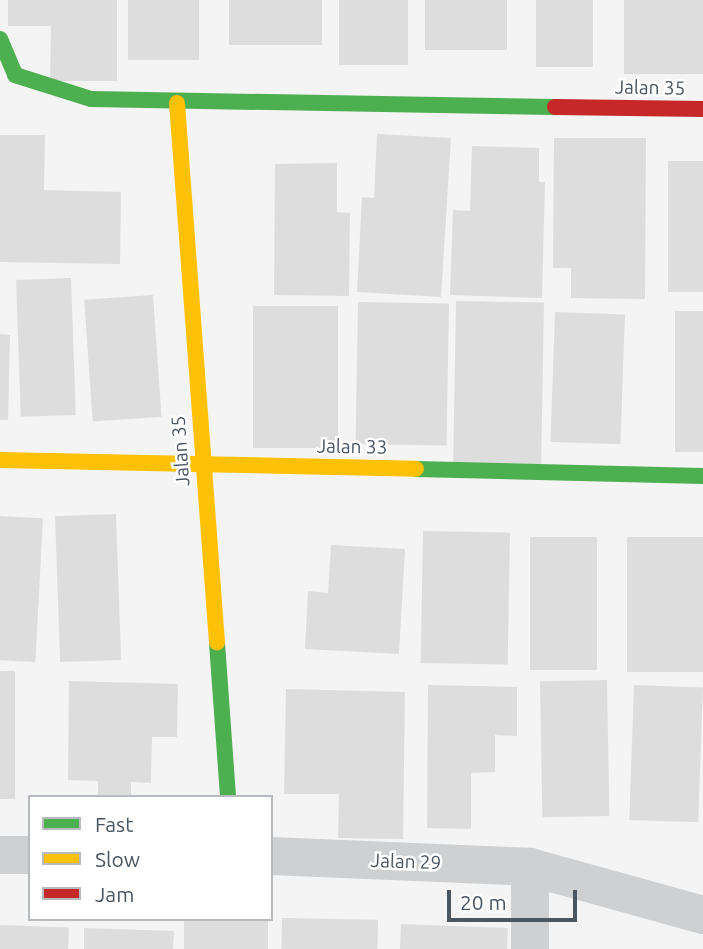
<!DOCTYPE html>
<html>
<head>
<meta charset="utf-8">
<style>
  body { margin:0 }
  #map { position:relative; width:703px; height:949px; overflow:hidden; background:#f4f4f4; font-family:Ubuntu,sans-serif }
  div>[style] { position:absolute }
  .building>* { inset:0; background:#ddddde; transform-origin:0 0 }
  .street>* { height:38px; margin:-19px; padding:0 19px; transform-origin:19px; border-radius:19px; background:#ced0d2 }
  .fast>* { height:16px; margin:-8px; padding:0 8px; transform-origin:8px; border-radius:8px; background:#4caf50 }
  .slow>* { height:16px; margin:-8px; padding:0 8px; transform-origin:8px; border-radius:8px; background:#ffc107 }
  .jam>* { height:16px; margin:-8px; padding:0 8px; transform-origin:8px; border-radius:8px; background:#c62828 }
  span { translate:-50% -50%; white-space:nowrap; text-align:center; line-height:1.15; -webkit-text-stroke:5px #fff; paint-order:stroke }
  .street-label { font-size:19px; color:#4a5661 }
  .legend { position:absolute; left:28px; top:795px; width:245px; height:126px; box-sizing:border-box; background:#fff; border:2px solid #b7bbc0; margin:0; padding:9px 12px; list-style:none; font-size:21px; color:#4a5661 }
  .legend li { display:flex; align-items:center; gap:14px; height:35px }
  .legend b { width:35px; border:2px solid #b7bbc0 }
  .scale { position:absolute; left:447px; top:890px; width:130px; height:32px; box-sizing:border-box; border:4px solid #4a5661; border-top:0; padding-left:9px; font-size:21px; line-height:24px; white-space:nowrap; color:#4a5661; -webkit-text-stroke:5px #fff; paint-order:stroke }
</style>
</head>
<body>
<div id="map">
  <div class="building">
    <div style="clip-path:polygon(8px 0,117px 0,117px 81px,50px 81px,51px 26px,8px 26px)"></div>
    <div style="left:128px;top:0;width:71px;height:60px"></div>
    <div style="left:229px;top:0;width:93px;height:45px"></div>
    <div style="left:339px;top:0;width:69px;height:65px"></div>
    <div style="left:425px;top:0;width:82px;height:50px"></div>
    <div style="left:536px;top:0;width:57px;height:67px"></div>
    <div style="left:624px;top:0;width:79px;height:74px"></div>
    <div style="clip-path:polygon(377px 134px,451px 138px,441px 297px,357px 292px,362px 197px,374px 198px)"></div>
    <div style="clip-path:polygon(0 135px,45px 135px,44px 190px,121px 192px,120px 264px,0 262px)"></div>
    <div style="clip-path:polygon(554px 138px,646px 138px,645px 299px,571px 298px,571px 268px,553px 268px)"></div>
    <div style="clip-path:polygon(472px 146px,539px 148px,539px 182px,545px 182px,542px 298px,450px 295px,453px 210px,470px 211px)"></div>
    <div style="left:668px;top:161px;width:35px;height:131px"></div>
    <div style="clip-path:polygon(337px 163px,337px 212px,350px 213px,349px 296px,274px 295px,275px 164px)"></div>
    <div style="left:71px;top:278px;width:137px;height:55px;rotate:88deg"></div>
    <div style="left:153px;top:295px;width:122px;height:69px;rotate:86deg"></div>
    <div style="left:456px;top:301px;width:88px;height:163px;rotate:1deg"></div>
    <div style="left:358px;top:302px;width:91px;height:142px;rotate:1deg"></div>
    <div style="left:253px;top:306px;width:85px;height:142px"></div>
    <div style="left:675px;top:311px;width:28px;height:141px"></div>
    <div style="left:555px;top:312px;width:70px;height:130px;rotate:2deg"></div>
    <div style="clip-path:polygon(0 334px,10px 335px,8px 420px,0 420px)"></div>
    <div style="left:116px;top:514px;width:146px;height:61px;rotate:88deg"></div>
    <div style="left:0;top:516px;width:43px;height:144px;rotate:3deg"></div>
    <div style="left:423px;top:531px;width:87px;height:132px;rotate:1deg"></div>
    <div style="left:530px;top:537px;width:67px;height:133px"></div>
    <div style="left:627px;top:537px;width:76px;height:135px"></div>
    <div style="clip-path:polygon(331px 545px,405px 549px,399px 654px,305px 649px,308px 591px,328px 593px)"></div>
    <div style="left:0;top:671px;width:15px;height:128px"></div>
    <div style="left:607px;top:680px;width:136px;height:67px;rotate:89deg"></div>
    <div style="clip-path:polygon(69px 681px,178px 684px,177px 737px,152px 737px,151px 783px,131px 782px,131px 797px,98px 797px,98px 781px,68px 780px)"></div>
    <div style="clip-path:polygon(428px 685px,517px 687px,517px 736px,495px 735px,495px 772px,471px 773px,471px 829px,427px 828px)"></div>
    <div style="left:634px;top:685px;width:69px;height:135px;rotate:2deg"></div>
    <div style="clip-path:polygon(286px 689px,405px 692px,403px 839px,338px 838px,339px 794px,284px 794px)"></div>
    <div style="left:282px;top:918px;width:96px;height:31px;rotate:1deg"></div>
    <div style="left:184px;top:919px;width:84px;height:30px"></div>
    <div style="clip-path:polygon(401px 924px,508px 928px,507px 949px,400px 949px)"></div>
    <div style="left:0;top:925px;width:69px;height:24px;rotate:2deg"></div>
    <div style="clip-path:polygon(84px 928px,174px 931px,173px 949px,84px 949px)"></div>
  </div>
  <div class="street">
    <div style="left:0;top:855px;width:30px"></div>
    <div style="left:271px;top:856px;width:259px;rotate:2.4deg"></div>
    <div style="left:530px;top:867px;width:180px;rotate:15.5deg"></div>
    <div style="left:530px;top:867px;width:82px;rotate:90deg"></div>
  </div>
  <div class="fast">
    <div style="left:0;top:39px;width:39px;rotate:67deg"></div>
    <div style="left:15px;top:75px;width:80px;rotate:17.5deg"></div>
    <div style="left:91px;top:99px;width:464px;rotate:1deg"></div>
    <div style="left:416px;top:469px;width:287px;rotate:1.4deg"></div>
    <div style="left:217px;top:643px;width:154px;rotate:85.9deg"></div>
  </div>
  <div class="slow">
    <div style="left:177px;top:103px;width:541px;rotate:85.76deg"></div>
    <div style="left:0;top:460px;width:416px;rotate:1.2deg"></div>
  </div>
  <div class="jam">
    <div style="left:555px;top:107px;width:148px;rotate:0.8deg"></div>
  </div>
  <div class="street-label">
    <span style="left:650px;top:88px;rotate:1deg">Jalan 35</span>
    <span style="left:352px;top:447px;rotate:1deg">Jalan 33</span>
    <span style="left:181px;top:451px;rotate:-94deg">Jalan 35</span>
    <span style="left:406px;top:862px;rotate:2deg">Jalan 29</span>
  </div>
  <ul class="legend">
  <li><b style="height:9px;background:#4caf50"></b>Fast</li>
  <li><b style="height:9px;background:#ffc107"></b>Slow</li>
  <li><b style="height:9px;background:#c62828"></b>Jam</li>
  </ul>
  <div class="scale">20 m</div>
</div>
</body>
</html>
